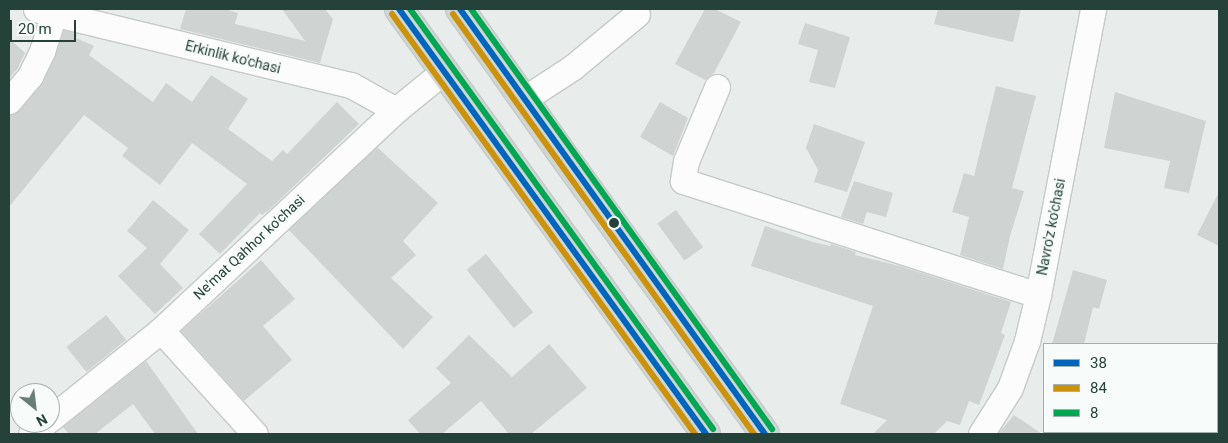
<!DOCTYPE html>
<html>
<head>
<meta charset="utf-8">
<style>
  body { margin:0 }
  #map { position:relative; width:1228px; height:443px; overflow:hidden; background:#e8edeb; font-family:Roboto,sans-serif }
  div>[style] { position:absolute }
  .building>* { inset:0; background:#cfd4d2; transform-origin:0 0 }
  .roads { filter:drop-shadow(1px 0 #c5cac8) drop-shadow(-1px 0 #c5cac8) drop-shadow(0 1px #c5cac8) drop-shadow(0 -1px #c5cac8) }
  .minor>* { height:25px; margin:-12.5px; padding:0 12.5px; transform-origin:12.5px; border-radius:12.5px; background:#fcfcfc }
  .major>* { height:28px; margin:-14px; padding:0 14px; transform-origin:14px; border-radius:14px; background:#cfd7d5 }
  .bus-1>* { height:6px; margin:-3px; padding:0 3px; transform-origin:3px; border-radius:3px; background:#0065bd }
  .bus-2>* { height:6px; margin:-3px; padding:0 3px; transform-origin:3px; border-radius:3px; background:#cd920c }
  .bus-3>* { height:6px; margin:-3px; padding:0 3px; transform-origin:3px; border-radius:3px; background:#00a651 }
  .dots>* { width:14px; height:14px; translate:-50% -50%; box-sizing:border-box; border:2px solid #f7fbf9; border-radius:50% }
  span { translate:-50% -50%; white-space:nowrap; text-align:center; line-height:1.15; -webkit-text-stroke:4px #f7fbf9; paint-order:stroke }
  .street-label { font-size:14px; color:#24423a }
  .frame { position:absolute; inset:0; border:10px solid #24423a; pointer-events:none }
  .legend { position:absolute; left:1043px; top:343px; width:175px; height:90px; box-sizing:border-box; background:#f7fbf9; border:1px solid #a3b1ad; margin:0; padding:6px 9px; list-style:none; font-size:15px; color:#24423a }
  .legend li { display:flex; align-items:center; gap:10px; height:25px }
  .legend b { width:25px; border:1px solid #a3b1ad }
  .north { position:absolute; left:10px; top:383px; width:50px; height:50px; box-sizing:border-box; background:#f7fbf9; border:1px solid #a3b1ad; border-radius:50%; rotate:151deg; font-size:14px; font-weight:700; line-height:20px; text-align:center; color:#24423a }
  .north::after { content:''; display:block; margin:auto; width:18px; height:22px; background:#697e78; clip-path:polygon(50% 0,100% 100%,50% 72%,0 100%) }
  .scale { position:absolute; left:10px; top:20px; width:66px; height:22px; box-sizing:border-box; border:2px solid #24423a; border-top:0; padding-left:6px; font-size:15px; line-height:18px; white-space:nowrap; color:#24423a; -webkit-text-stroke:4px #f7fbf9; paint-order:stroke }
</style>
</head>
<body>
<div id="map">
  <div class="building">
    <div style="clip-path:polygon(186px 9px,225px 9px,238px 13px,235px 24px,305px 41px,282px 9px,325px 9px,333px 19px,320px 63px,180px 29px)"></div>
    <div style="clip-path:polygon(705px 9px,715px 9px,741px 22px,714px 73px,705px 80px,675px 64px)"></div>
    <div style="clip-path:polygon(938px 9px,1021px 9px,1013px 42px,934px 24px)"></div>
    <div style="clip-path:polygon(805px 23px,850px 37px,835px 88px,809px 82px,818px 50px,798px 44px)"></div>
    <div style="clip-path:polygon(64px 30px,77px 34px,76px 38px,94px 46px,89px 55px,153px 102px,166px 83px,192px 102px,211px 75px,248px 99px,228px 129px,272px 161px,283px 150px,287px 154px,337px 102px,359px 124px,270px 209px,262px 215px,260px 213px,220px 254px,199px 234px,247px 184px,192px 143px,160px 185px,122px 156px,128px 148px,84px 115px,9px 207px,9px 115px,20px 110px,41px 85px,55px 57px)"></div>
    <div style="clip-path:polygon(9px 38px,25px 53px,18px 68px,9px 79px)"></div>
    <div style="clip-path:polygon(996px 86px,1036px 96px,1012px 188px,1024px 191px,1010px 236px,1003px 269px,960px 255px,969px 217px,952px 212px,964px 173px,974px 176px)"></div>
    <div style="clip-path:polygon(1115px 92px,1206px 121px,1189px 193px,1164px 188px,1170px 161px,1104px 148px)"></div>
    <div style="clip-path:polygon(660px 102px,688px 118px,673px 156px,640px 137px)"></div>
    <div style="clip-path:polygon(814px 124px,865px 142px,847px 192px,814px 182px,818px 170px,806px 148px)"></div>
    <div style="clip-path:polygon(377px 147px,438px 203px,403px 241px,416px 255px,391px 278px,433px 317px,403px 349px,289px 230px)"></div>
    <div style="clip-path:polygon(854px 181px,893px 193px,886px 217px,867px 212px,863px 224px,841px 217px)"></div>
    <div style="clip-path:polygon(1219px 192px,1219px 246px,1197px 235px)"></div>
    <div style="clip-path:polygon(153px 200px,189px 230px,160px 264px,183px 288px,155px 314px,118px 276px,147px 248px,127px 231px)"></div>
    <div style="left:676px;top:210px;width:46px;height:23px;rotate:54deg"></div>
    <div style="clip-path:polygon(765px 226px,813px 242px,830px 246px,831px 244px,856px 252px,855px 255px,900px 266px,1011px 302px,1001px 333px,1005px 335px,979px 405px,969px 401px,960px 425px,947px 421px,934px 434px,873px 434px,887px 420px,840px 404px,873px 306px,751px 266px)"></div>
    <div style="left:486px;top:254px;width:75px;height:25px;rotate:51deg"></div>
    <div style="clip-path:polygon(261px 260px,295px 299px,263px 326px,292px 360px,244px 401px,181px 331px)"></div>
    <div style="clip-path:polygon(1073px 270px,1107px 280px,1099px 309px,1093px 307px,1084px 344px,1052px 344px)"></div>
    <div style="left:106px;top:315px;width:32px;height:51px;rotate:51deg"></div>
    <div style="clip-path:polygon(469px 335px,512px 377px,549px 344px,587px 388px,531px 434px,509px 434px,481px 401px,442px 434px,420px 434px,408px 420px,451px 383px,436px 368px)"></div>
    <div style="clip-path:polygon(146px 361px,198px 434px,155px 434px,133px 404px,95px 434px,69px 434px,63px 427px)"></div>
    <div style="clip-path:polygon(1014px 415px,1042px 434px,998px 434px)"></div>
  </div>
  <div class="roads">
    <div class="minor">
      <div style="left:36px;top:9px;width:324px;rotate:13.6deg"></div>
      <div style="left:351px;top:85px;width:51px;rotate:29.1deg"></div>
      <div style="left:717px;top:87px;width:80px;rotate:112.7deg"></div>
      <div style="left:686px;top:161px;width:20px;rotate:99deg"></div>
      <div style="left:683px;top:181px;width:373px;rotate:17.8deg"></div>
      <div style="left:524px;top:99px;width:59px;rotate:-33.1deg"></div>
      <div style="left:573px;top:67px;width:83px;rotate:-39.6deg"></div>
      <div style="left:9px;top:101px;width:33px;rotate:-50deg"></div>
      <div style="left:30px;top:76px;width:28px;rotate:-64deg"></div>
      <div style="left:42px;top:51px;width:40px;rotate:-72deg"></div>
      <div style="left:161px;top:330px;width:140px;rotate:47.9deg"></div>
      <div style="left:50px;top:419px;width:142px;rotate:-38.7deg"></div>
      <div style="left:161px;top:330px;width:322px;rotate:-43.1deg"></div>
      <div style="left:396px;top:110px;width:62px;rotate:-39.1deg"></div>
      <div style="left:31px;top:434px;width:18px;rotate:-38deg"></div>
      <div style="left:981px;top:434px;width:54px;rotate:-57.8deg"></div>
      <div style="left:1010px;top:388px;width:50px;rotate:-70.1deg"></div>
      <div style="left:1027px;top:341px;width:47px;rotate:-76.6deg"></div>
      <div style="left:1038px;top:295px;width:291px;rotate:-79.1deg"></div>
    </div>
    <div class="major">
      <div style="left:399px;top:9px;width:524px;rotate:54.16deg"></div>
      <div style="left:460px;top:9px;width:170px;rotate:54.8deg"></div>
      <div style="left:558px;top:148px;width:353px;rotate:54.1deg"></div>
    </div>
  </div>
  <div class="bus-1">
    <div style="left:399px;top:9px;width:524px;rotate:54.16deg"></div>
    <div style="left:460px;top:9px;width:523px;rotate:54.33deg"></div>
  </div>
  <div class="bus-2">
    <div style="left:392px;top:14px;width:518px;rotate:54.19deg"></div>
    <div style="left:453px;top:14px;width:517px;rotate:54.37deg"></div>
  </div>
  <div class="bus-3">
    <div style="left:410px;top:9px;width:518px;rotate:54.19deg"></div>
    <div style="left:471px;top:9px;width:517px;rotate:54.37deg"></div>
  </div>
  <div class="dots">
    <div style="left:614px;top:223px;background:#24423a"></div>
  </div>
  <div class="street-label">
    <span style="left:233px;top:57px;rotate:14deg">Erkinlik ko'chasi</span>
    <span style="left:1051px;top:227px;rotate:-79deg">Navro'z ko'chasi</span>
    <span style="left:249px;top:247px;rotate:-43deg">Ne'mat Qahhor ko'chasi</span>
  </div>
  <div class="frame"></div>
  <ul class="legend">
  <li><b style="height:6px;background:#0065bd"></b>38</li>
  <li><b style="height:6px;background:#cd920c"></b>84</li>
  <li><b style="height:6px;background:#00a651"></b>8</li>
  </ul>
  <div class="north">N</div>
  <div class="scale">20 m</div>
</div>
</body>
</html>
